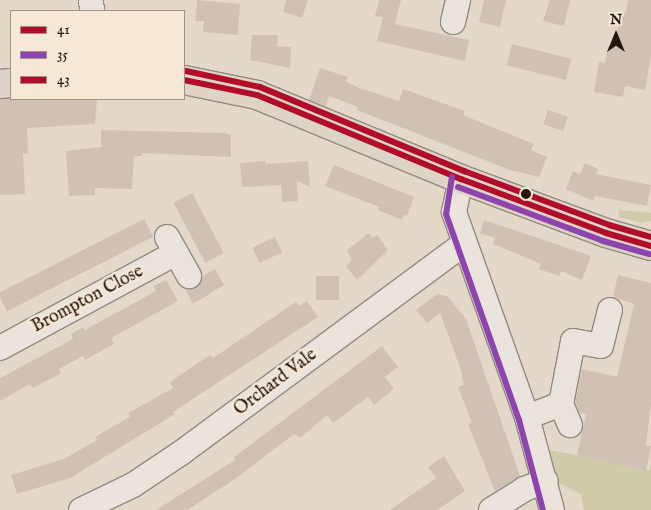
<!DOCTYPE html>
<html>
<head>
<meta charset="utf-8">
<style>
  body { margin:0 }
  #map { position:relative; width:651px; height:510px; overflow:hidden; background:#e4d9c9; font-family:"IM FELL English",serif }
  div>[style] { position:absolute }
  .green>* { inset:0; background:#d0cba9 }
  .building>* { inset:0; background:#d0c1b4; transform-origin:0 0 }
  .roads { filter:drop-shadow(1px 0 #92897f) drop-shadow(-1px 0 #92897f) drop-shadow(0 1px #92897f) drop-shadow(0 -1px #92897f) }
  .minor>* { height:24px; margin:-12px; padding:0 12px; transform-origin:12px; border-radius:12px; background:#eae4dc }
  .major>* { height:28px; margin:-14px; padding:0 14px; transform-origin:14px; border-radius:14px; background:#ddd4c7 }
  .bus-1>* { height:6px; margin:-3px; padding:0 3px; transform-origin:3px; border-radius:3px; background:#b10d28 }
  .bus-2>* { height:6px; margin:-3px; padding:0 3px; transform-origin:3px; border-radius:3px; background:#8e44ad }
  .bus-3>* { height:6px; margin:-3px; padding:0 3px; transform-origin:3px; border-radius:3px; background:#b10d28 }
  .dots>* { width:14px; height:14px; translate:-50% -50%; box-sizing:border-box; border:2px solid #f5e8d5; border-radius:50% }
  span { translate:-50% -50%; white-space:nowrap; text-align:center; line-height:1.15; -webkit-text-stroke:5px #f5e8d5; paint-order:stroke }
  .street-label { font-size:18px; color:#26140d }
  .legend { position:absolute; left:10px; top:10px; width:175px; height:90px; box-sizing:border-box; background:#f5e8d5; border:1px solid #a29385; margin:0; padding:6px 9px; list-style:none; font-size:15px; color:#26140d }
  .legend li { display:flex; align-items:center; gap:10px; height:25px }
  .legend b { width:25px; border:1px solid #a29385 }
  .north { position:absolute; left:591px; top:10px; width:50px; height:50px; -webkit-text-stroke:4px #f5e8d5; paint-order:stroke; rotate:0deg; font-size:14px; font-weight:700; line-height:20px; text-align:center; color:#26140d }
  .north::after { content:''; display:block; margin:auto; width:18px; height:22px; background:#26140d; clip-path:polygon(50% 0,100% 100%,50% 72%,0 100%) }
</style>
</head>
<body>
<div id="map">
  <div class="green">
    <div style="clip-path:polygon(619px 210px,651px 213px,651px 221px,641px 223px,619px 217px)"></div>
    <div style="clip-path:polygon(550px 450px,649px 470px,651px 464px,651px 510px,584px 510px,581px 494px,558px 483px)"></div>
  </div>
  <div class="building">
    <div style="clip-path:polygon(197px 0,240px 4px,238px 35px,203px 32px,204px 21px,195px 21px)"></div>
    <div style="clip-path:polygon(286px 0,308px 0,302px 18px,283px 12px)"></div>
    <div style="clip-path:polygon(379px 0,401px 0,395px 24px,469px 40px,465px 61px,377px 41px,383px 17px,375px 16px)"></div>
    <div style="clip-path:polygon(484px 0,506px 0,500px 27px,479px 22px)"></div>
    <div style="clip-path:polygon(550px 0,570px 0,564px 26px,543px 21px)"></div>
    <div style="clip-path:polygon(628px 0,651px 0,651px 57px,645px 90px,625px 86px,623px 97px,594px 92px,599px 62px,605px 63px,608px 46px,614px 47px,621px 12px,626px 13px)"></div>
    <div style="clip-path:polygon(252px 35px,278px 35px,277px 46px,291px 47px,290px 68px,250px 60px)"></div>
    <div style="left:512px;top:44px;width:61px;height:22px;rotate:14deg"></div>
    <div style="clip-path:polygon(320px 68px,348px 77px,346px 81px,359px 88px,399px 101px,403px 89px,465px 111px,463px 115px,534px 144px,531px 150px,547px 157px,539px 177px,510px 170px,357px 110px,358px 107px,329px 96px,326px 106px,309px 100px)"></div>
    <div style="clip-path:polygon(0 99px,97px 99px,95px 124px,27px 128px,28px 153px,23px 154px,25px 194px,0 195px)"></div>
    <div style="left:548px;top:110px;width:21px;height:15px;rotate:19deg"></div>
    <div style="clip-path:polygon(101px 130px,225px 133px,231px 135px,231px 157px,142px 153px,142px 156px,134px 156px,132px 189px,95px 188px,95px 195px,69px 196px,66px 151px,101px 147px)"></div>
    <div style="clip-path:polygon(265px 161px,266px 164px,308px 161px,310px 187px,297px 181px,298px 201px,282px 202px,281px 185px,242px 187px,240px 163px)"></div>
    <div style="clip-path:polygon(585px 163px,598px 169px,596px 174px,651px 185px,647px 206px,595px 196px,593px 201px,566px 189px,573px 171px,580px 174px)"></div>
    <div style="clip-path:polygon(334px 165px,414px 197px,407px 216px,404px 215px,402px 220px,378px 210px,379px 207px,325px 186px)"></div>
    <div style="left:192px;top:193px;width:68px;height:21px;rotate:62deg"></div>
    <div style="left:144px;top:219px;width:20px;height:164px;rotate:63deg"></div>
    <div style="clip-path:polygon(484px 220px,591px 256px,582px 280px,561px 271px,559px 276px,539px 269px,541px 264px,493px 244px,495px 238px,480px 233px)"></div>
    <div style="clip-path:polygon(369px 233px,373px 238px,377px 235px,388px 250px,357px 280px,346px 266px,352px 260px,347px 250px)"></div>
    <div style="left:275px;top:237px;width:17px;height:25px;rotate:65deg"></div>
    <div style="clip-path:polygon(215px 269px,224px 285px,193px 304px,185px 289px,196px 288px,203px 276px)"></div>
    <div style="clip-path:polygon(618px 275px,651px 283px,651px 404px,646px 445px,651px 446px,646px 471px,577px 455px,586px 414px,579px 412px,575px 402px,582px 369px,617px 377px,634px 304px,613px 297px)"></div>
    <div style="left:316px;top:276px;width:23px;height:24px"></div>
    <div style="clip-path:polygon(166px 280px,178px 301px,111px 338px,114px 344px,85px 360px,83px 356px,59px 369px,61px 373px,33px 388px,30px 384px,0 401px,0 378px,73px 339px,71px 334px,83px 327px,85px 330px,156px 291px,154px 286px)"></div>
    <div style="clip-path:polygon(437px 294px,447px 296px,466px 319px,520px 476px,495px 491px,468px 424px,472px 423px,458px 387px,464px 385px,460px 367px,440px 313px,427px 323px,416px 310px)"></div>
    <div style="clip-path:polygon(307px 301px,318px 317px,173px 412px,175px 414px,70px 478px,17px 494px,11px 475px,64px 459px,97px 440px,95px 437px,130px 417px,128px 413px,173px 388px,170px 383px,174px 379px,210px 355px,213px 358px,296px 302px,299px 306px)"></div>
    <div style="clip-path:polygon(382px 346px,398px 367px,385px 377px,394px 389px,374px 405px,368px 397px,333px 423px,327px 415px,300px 438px,294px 434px,235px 479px,187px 510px,156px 510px,235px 460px,234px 457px)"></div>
    <div style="clip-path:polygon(444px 456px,465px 491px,437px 510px,390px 510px,436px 478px,428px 467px)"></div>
  </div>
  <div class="roads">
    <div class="minor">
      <div style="left:91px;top:0;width:11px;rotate:85deg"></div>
      <div style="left:453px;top:22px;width:23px;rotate:-77deg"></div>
      <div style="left:461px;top:179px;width:34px;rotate:102deg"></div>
      <div style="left:454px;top:212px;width:218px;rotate:70.4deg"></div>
      <div style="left:527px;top:417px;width:96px;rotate:75deg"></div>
      <div style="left:167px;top:237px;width:45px;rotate:60.6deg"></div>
      <div style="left:0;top:348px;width:200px;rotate:-28.4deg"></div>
      <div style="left:561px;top:404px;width:23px;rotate:67deg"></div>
      <div style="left:527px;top:417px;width:36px;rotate:-21deg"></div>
      <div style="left:561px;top:404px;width:64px;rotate:-79.2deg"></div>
      <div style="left:573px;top:341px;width:28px;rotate:10deg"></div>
      <div style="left:601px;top:346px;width:37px;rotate:-76deg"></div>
      <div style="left:81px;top:510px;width:58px;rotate:-25.7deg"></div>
      <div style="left:133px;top:485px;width:58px;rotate:-33.7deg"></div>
      <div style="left:181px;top:453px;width:351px;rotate:-36.5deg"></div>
      <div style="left:491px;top:510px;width:39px;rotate:-32deg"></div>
      <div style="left:524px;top:489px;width:23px;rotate:-20deg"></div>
    </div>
    <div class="major">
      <div style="left:184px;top:80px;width:75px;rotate:11.6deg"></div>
      <div style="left:257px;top:95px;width:221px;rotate:22.4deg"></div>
      <div style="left:461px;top:179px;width:155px;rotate:20.4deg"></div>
      <div style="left:606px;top:233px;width:47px;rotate:16.1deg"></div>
      <div style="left:0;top:84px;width:11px;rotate:-5deg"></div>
    </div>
  </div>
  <div class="bus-1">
    <div style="left:184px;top:80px;width:75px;rotate:11.6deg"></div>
    <div style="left:257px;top:95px;width:221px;rotate:22.4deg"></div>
    <div style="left:461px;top:179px;width:155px;rotate:20.4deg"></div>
    <div style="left:606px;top:233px;width:47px;rotate:16.1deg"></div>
  </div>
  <div class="bus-2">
    <div style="left:452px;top:177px;width:37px;rotate:99deg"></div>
    <div style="left:446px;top:214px;width:219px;rotate:70.5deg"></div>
    <div style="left:519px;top:420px;width:93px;rotate:75.1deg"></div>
    <div style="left:458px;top:187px;width:155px;rotate:20.4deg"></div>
    <div style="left:603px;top:241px;width:48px;rotate:15.8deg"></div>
  </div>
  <div class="bus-3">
    <div style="left:186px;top:71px;width:76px;rotate:12.2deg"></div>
    <div style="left:260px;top:87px;width:221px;rotate:22.4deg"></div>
    <div style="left:464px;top:171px;width:155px;rotate:20.4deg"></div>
    <div style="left:609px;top:225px;width:44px;rotate:15.9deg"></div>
  </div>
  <div class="dots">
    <div style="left:526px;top:194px;background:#26140d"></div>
  </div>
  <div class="street-label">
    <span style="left:88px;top:300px;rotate:-28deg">Brompton Close</span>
    <span style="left:276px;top:383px;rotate:-37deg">Orchard Vale</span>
  </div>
  <ul class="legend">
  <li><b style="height:6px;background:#b10d28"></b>41</li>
  <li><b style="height:6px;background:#8e44ad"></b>35</li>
  <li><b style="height:6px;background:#b10d28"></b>43</li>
  </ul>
  <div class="north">N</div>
</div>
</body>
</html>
